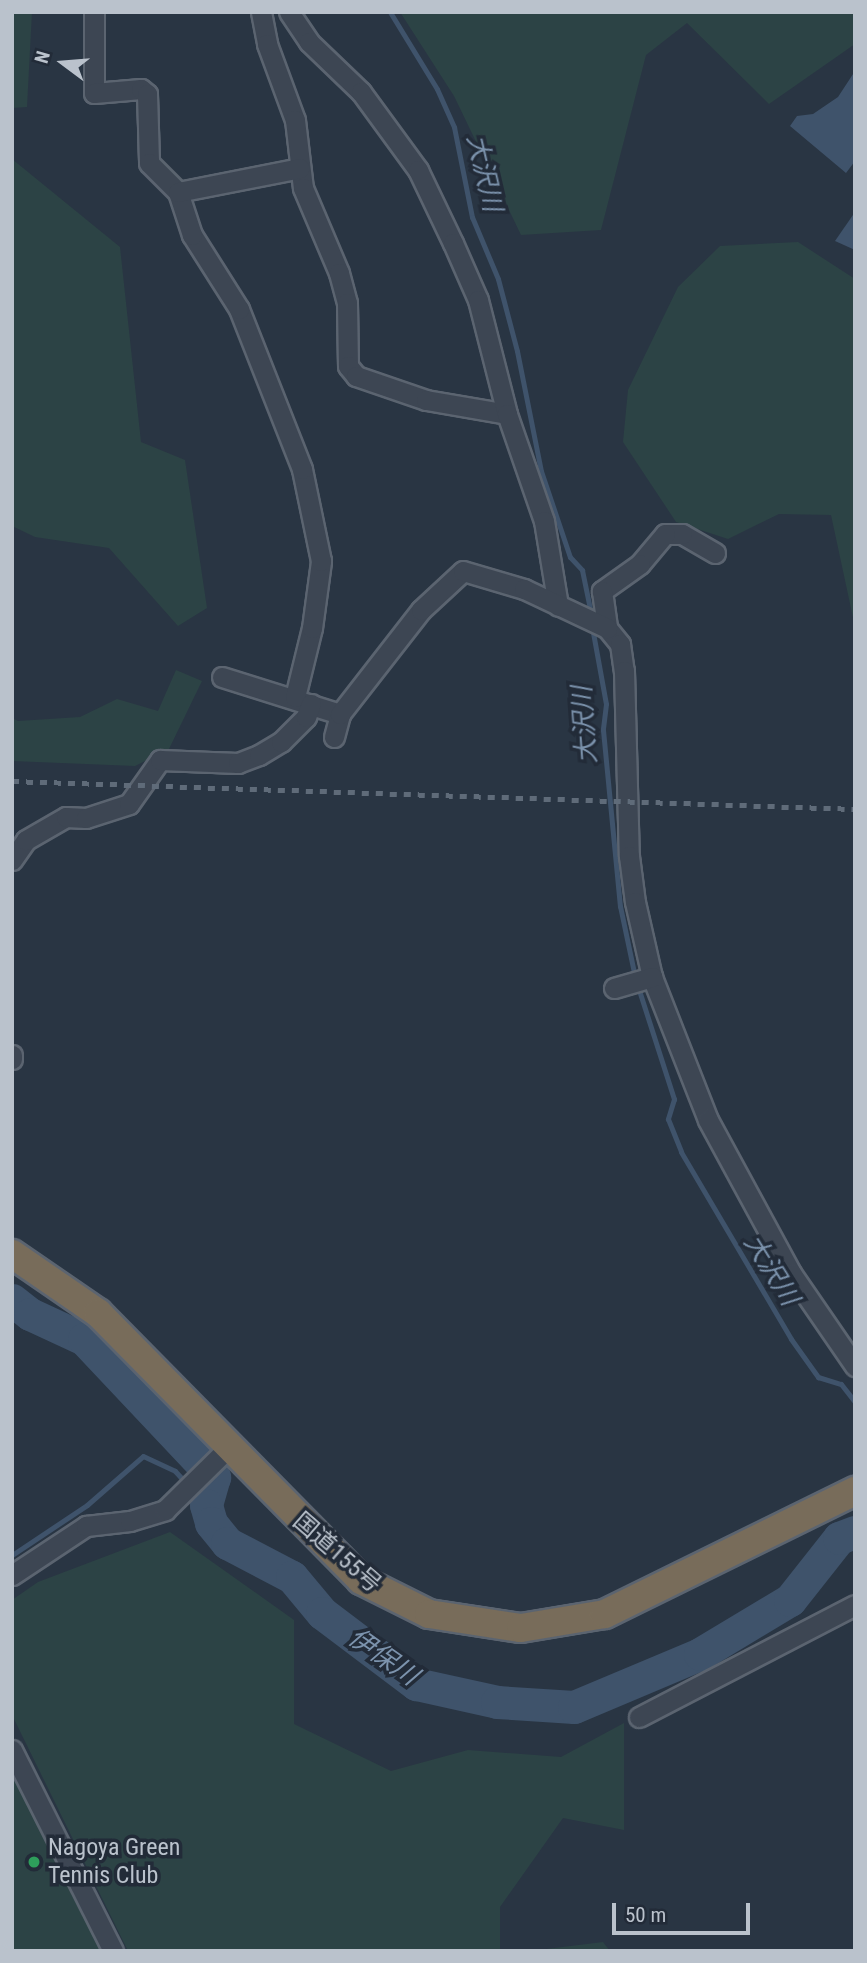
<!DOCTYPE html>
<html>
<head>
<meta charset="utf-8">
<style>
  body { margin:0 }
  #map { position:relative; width:867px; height:1963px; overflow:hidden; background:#293543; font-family:"Roboto Condensed","Noto Sans JP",sans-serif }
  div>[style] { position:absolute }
  .green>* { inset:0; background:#2c4345 }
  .water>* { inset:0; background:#3f536b }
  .stream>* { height:5px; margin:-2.5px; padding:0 2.5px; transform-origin:2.5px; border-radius:2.5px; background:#3f536b }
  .river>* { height:33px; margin:-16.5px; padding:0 16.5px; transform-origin:16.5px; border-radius:16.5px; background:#3f536b }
  .roads { filter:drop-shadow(2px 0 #5b6470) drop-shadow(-2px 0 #5b6470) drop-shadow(0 2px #5b6470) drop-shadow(0 -2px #5b6470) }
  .minor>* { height:19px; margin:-9.5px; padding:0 9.5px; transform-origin:9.5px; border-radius:9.5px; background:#3d4653 }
  .highway>* { height:28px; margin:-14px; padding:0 14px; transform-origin:14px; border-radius:14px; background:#786c5a }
  .rail>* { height:5px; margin-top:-2.5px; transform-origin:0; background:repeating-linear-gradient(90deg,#5f6b79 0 7px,transparent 0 14px) }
  .dots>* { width:19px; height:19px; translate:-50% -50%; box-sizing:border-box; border:4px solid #222b38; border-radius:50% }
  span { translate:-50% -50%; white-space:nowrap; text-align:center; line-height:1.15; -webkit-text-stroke:7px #222b38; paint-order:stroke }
  .street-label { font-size:24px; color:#bac2cc }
  .poi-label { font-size:24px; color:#bac2cc }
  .left { translate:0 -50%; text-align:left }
  .water-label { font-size:26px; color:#7c93ad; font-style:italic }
  .frame { position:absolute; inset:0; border:14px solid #bac2cc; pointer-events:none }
  .north { position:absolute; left:28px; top:28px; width:70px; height:70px; -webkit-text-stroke:5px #222b38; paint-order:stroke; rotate:286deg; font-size:19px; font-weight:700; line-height:28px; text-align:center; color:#bac2cc }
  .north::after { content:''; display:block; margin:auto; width:24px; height:32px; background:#bac2cc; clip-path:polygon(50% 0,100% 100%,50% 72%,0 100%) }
  .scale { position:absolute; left:612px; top:1903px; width:138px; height:32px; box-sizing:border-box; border:4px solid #bac2cc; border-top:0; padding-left:9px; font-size:21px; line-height:24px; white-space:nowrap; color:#bac2cc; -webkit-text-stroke:5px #222b38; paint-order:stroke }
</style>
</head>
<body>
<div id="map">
  <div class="green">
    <div style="clip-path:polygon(12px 12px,32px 12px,27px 107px,12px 108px)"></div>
    <div style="clip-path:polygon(400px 12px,855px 12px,855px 44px,769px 104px,687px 23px,646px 55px,601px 230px,521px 235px,454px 96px)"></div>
    <div style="clip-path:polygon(12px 159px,120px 247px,141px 442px,185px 460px,207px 608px,178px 626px,109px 548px,35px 537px,12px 526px)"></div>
    <div style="clip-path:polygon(798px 242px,855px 279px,855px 627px,831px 515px,779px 514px,728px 539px,676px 522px,623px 442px,628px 390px,678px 287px,720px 246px)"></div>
    <div style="clip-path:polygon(176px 670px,202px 681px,169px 749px,135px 766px,12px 761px,12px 718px,18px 721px,80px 717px,117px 699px,158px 711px)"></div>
    <div style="clip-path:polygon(170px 1532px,294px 1620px,294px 1724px,391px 1771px,468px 1750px,561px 1757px,624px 1723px,624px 1830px,563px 1818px,500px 1907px,500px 1951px,128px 1951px,12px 1715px,12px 1600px,38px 1582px)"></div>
    <div style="clip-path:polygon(12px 1772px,101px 1951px,12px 1951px)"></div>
    <div style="clip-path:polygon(603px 1942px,610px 1951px,530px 1951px)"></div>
  </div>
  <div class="water">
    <div style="clip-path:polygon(855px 71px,855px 161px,846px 173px,790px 126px,797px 116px,813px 114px,838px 97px)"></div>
    <div style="clip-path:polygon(855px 212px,855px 250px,835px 241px)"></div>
  </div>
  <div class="stream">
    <div style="left:390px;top:12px;width:90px;rotate:58.6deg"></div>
    <div style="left:437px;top:89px;width:42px;rotate:65.9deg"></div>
    <div style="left:454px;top:127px;width:92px;rotate:78.7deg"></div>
    <div style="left:472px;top:217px;width:67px;rotate:67.2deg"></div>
    <div style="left:498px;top:279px;width:74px;rotate:75.2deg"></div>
    <div style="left:517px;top:351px;width:122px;rotate:78.7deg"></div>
    <div style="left:541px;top:471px;width:91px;rotate:71.4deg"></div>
    <div style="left:570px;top:557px;width:18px;rotate:47deg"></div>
    <div style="left:582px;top:570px;width:45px;rotate:78.4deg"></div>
    <div style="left:592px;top:627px;width:78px;rotate:79.7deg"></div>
    <div style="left:606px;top:704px;width:26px;rotate:97deg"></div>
    <div style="left:603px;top:730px;width:177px;rotate:84.5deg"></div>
    <div style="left:620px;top:906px;width:73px;rotate:78.1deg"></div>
    <div style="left:638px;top:987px;width:118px;rotate:72.2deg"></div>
    <div style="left:674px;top:1099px;width:21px;rotate:107deg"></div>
    <div style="left:668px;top:1119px;width:35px;rotate:68deg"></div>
    <div style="left:681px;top:1152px;width:217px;rotate:59.5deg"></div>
    <div style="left:791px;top:1339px;width:47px;rotate:54.6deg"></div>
    <div style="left:818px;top:1377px;width:24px;rotate:17deg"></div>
    <div style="left:841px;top:1384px;width:23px;rotate:52deg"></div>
    <div style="left:12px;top:1555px;width:90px;rotate:-33.7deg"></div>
    <div style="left:87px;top:1505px;width:74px;rotate:-41.2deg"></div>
    <div style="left:143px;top:1456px;width:35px;rotate:25deg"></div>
    <div style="left:175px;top:1471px;width:46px;rotate:47.6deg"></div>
  </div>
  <div class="river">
    <div style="left:12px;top:1300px;width:23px;rotate:38deg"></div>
    <div style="left:30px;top:1314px;width:60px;rotate:24.8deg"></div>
    <div style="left:84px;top:1339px;width:190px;rotate:46.7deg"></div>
    <div style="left:214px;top:1477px;width:29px;rotate:106deg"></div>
    <div style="left:206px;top:1505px;width:19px;rotate:74deg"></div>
    <div style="left:211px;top:1523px;width:26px;rotate:51deg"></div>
    <div style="left:227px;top:1543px;width:73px;rotate:27.6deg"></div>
    <div style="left:292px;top:1577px;width:47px;rotate:50.2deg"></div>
    <div style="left:322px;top:1613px;width:118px;rotate:37.1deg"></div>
    <div style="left:416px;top:1684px;width:83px;rotate:12.5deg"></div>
    <div style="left:497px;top:1702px;width:77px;rotate:3.7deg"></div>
    <div style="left:574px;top:1707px;width:137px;rotate:-22.8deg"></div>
    <div style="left:700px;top:1654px;width:105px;rotate:-31deg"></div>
    <div style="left:790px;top:1600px;width:79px;rotate:-51.7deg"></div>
    <div style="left:839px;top:1538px;width:17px;rotate:-21deg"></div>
  </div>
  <div class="roads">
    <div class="minor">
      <div style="left:94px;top:12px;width:81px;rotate:90deg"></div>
      <div style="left:94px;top:93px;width:47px;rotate:-4.9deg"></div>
      <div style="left:141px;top:89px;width:8px;rotate:40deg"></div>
      <div style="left:147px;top:94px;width:69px;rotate:88.3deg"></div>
      <div style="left:149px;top:163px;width:41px;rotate:45deg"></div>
      <div style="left:261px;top:12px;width:33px;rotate:79deg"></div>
      <div style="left:267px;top:44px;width:81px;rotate:69.8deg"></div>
      <div style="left:295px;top:120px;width:68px;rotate:83.3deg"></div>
      <div style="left:303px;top:188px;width:92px;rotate:67deg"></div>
      <div style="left:339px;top:273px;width:31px;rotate:75deg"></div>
      <div style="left:347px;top:303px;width:63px;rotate:89.1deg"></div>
      <div style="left:348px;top:366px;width:13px;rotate:51deg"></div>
      <div style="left:356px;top:376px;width:74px;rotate:18.9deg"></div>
      <div style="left:426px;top:400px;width:82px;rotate:9.8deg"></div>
      <div style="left:289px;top:12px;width:36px;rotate:56deg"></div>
      <div style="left:309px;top:42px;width:72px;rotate:43.9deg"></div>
      <div style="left:361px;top:92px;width:97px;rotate:53.8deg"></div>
      <div style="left:418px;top:170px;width:81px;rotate:64.4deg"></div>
      <div style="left:453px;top:243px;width:62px;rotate:66.3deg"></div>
      <div style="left:478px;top:300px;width:118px;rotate:75.7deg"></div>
      <div style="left:507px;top:414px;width:113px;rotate:70.9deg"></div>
      <div style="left:544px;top:521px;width:86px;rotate:80.6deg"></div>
      <div style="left:715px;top:553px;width:38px;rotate:-150deg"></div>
      <div style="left:682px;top:534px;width:17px;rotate:180deg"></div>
      <div style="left:665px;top:534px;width:39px;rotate:130deg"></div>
      <div style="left:640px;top:564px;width:47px;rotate:144.6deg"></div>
      <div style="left:602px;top:591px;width:37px;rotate:82deg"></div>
      <div style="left:607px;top:628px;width:21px;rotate:51deg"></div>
      <div style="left:620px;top:644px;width:27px;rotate:82deg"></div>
      <div style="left:624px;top:671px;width:185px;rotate:88.5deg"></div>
      <div style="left:629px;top:856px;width:46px;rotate:82.6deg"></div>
      <div style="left:635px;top:902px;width:77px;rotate:77.2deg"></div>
      <div style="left:652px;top:977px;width:154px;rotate:68.6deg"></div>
      <div style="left:708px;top:1120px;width:174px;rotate:61.5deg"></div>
      <div style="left:791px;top:1273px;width:113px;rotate:55.5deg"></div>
      <div style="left:222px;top:677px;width:124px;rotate:17.4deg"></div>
      <div style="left:295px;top:697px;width:71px;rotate:-76.2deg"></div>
      <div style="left:312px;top:628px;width:68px;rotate:-82.3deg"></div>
      <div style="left:321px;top:561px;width:94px;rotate:-101.7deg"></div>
      <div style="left:302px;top:469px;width:172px;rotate:-111.5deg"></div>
      <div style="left:239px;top:309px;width:88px;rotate:-122.4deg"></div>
      <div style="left:192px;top:235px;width:45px;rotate:-108deg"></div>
      <div style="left:178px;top:192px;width:124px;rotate:-11.1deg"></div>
      <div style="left:334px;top:737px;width:24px;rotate:-75deg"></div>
      <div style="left:340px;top:714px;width:132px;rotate:-52.1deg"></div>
      <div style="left:421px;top:610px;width:57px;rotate:-42.9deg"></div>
      <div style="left:463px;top:571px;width:64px;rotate:16.4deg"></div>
      <div style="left:524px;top:589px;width:92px;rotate:25.2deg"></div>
      <div style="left:12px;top:860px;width:24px;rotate:-55deg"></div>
      <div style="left:26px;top:840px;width:46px;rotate:-29.9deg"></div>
      <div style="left:66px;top:817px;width:20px;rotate:3deg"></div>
      <div style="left:86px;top:818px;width:45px;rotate:-18deg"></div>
      <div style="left:129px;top:804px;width:54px;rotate:-54.8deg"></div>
      <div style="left:160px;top:760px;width:78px;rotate:2.2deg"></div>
      <div style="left:238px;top:763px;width:22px;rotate:-21deg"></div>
      <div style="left:259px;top:755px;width:26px;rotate:-31deg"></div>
      <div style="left:281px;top:742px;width:35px;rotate:-45deg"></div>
      <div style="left:306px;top:717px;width:14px;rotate:-69deg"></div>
      <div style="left:614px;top:988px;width:40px;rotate:-16deg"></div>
      <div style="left:12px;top:1055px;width:4px;rotate:90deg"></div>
      <div style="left:12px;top:1575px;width:89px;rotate:-33.5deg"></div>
      <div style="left:86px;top:1526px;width:44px;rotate:-6.5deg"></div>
      <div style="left:130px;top:1521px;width:37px;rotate:-17deg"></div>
      <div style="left:165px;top:1510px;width:90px;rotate:-44.5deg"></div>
      <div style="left:639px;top:1717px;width:243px;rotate:-27.4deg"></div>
      <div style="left:12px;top:1750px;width:225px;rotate:63.3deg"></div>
    </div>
    <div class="highway">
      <div style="left:12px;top:1254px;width:104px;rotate:34.5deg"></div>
      <div style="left:98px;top:1313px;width:375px;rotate:45.4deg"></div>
      <div style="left:361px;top:1580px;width:76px;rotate:26.6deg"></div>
      <div style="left:429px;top:1614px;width:93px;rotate:8.7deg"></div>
      <div style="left:521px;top:1628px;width:85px;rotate:-9.5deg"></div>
      <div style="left:605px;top:1614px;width:279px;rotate:-26.2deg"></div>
    </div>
  </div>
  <div class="rail">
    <div style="left:12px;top:781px;width:843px;rotate:1.9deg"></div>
  </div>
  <div class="dots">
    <div style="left:34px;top:1862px;background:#2e9e5b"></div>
  </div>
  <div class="street-label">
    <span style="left:337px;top:1553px;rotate:41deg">国道155号</span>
  </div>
  <div class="poi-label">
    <span class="left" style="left:48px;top:1862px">Nagoya Green<br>Tennis Club</span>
  </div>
  <div class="water-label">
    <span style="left:484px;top:173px;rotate:77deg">大沢川</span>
    <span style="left:585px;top:725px;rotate:-94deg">大沢川</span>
    <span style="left:771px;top:1270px;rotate:58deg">大沢川</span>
    <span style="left:383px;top:1657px;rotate:35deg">伊保川</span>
  </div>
  <div class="frame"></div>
  <div class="north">N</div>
  <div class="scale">50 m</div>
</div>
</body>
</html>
